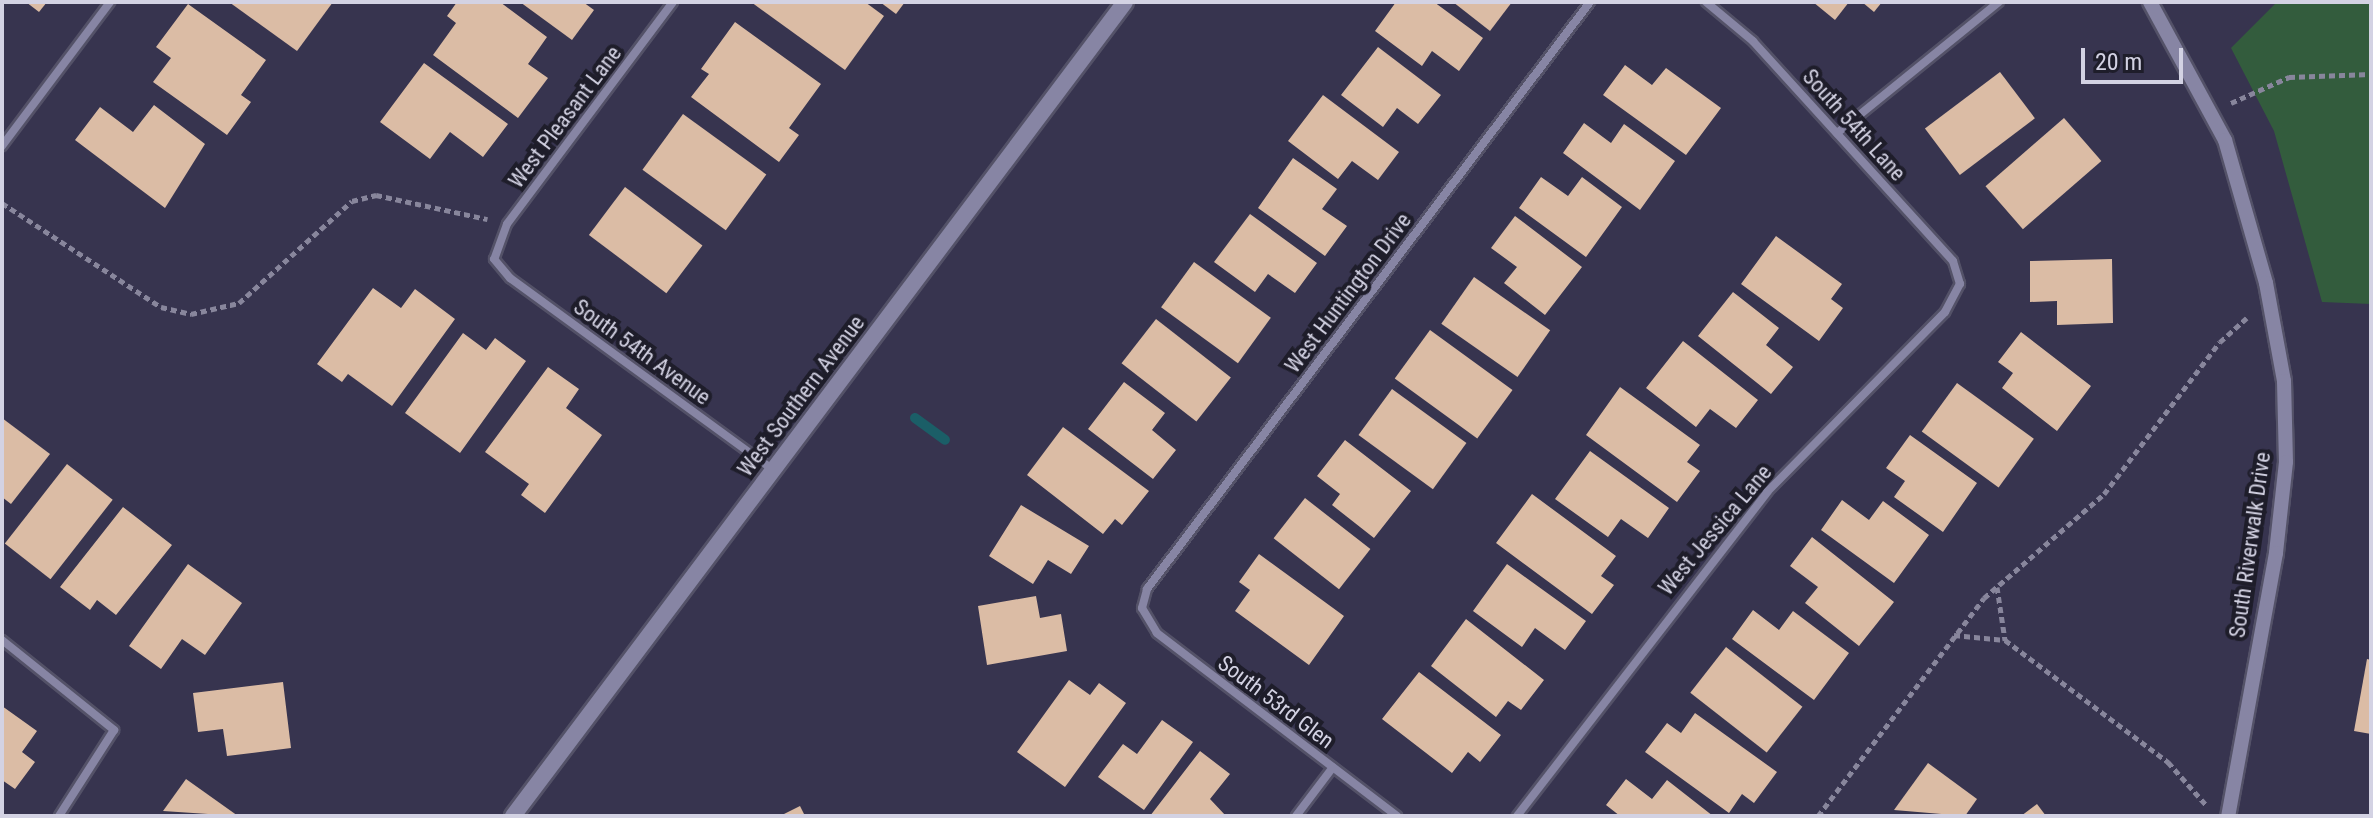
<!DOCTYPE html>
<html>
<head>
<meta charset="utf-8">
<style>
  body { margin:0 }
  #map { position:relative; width:2373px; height:818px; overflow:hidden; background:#37344f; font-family:"Roboto Condensed",sans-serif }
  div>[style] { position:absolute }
  .green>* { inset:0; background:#335c3d }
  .stream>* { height:10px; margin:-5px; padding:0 5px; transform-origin:5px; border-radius:5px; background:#1b5e67 }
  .building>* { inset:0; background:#dbbca5; transform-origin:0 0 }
  .path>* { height:5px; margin-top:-2.5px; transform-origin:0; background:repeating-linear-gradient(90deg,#88869c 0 6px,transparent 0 10px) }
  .roads { filter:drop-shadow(2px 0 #545268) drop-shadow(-2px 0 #545268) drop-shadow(0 2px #545268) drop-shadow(0 -2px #545268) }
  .minor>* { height:8px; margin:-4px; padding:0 4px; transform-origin:4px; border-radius:4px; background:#8785a4 }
  .tertiary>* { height:14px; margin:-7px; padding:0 7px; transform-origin:7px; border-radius:7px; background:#8785a4 }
  .secondary>* { height:16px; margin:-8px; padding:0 8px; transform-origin:8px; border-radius:8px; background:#8785a4 }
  span { translate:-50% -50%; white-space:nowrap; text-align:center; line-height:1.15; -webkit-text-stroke:8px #1e1d2a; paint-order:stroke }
  .street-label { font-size:22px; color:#d3d2e3 }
  .frame { position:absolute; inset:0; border:4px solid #d3d2e3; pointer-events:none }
  .scale { position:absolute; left:2081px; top:48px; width:102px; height:36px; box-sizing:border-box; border:4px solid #d3d2e3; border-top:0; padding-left:10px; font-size:24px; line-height:28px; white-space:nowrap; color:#d3d2e3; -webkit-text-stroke:6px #1e1d2a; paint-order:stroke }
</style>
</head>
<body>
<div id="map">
  <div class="green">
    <div style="clip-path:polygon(2277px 2px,2371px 2px,2371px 304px,2322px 302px,2274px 131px,2231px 48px)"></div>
  </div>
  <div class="stream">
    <div style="left:915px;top:418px;width:37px;rotate:36deg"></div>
  </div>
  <div class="building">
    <div style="clip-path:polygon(26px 2px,47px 2px,39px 12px)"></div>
    <div style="clip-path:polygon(229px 2px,333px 2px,297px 51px)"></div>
    <div style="clip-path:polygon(457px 2px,500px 2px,547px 37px,528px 64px,548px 78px,518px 118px,433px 55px,456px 23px,447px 16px)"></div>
    <div style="clip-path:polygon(520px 2px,583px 2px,594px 10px,572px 40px)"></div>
    <div style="clip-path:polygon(751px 2px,865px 2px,884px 16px,845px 70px)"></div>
    <div style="clip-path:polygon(880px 2px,905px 2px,896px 14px)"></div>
    <div style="clip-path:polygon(1396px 2px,1434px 2px,1483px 38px,1459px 71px,1432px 51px,1422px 66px,1375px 31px)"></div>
    <div style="clip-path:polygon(1453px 2px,1512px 2px,1490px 31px)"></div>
    <div style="clip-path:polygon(1813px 2px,1849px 2px,1835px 20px)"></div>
    <div style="clip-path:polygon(1862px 2px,1882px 2px,1874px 12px)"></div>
    <div style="clip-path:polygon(188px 4px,266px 60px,241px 95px,251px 102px,227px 135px,153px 82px,171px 58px,156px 47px)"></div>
    <div style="clip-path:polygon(735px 22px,821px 84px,789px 128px,799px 135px,779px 162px,691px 97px,709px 74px,701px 69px)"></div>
    <div style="clip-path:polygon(1378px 47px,1441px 95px,1418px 124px,1397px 108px,1383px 127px,1341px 95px)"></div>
    <div style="clip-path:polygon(424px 63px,508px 124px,483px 157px,450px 132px,430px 159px,380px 122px)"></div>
    <div style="clip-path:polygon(1625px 65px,1652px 85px,1666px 68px,1721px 108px,1686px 155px,1603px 95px)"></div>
    <div style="left:2000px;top:72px;width:58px;height:94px;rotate:53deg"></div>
    <div style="clip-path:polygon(1323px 95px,1399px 152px,1378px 180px,1352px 161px,1338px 179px,1288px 141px)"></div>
    <div style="clip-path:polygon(154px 105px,205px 144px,165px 208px,75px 140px,100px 107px,133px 132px)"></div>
    <div style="left:683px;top:114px;width:103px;height:69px;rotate:36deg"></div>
    <div style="left:2064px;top:118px;width:57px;height:104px;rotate:49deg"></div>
    <div style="clip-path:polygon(1584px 123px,1611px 143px,1624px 124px,1675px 161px,1640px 210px,1563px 153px)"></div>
    <div style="clip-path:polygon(1293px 158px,1337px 189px,1322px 209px,1347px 226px,1325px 256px,1258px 208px)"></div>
    <div style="clip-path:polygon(1541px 177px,1568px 196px,1582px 177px,1622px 207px,1586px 257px,1519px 208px)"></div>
    <div style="left:625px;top:187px;width:97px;height:60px;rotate:37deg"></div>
    <div style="clip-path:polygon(1250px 214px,1317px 263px,1295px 293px,1268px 274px,1255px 292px,1214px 262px)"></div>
    <div style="clip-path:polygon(1515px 216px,1582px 267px,1545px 315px,1504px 283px,1517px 267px,1491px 248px)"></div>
    <div style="clip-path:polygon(1776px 236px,1842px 284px,1831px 299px,1843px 308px,1819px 341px,1741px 284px)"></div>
    <div style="clip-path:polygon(2112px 259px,2113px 323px,2057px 325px,2057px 301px,2030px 302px,2030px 261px)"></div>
    <div style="left:1194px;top:262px;width:95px;height:56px;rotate:36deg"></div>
    <div style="left:1474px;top:277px;width:93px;height:57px;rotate:35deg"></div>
    <div style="clip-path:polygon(373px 288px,401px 308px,415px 289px,455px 319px,392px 406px,348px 374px,342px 382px,317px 364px)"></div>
    <div style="clip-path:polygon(1733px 292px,1779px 328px,1766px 345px,1793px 367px,1771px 394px,1698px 336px)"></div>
    <div style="left:1156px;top:319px;width:95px;height:56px;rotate:38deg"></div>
    <div style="left:1430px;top:330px;width:102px;height:60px;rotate:36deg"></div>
    <div style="clip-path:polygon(2021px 332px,2091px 386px,2057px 431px,2002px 388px,2013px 373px,1998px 362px)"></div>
    <div style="clip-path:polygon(463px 333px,486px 350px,495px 338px,526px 361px,460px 453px,405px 413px)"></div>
    <div style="clip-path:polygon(1683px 341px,1758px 400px,1736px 428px,1710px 409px,1696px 427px,1646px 388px)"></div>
    <div style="clip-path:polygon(548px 367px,579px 389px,566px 408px,602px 435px,545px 513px,521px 495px,529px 484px,485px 452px)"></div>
    <div style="clip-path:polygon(1124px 382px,1165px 413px,1152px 430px,1176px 450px,1153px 479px,1088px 429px)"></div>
    <div style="left:1957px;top:383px;width:95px;height:60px;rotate:36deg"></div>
    <div style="clip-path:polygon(1620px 387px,1700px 445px,1687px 462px,1700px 471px,1677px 502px,1586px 435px)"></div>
    <div style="left:1392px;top:389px;width:92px;height:57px;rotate:36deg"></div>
    <div style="clip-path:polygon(2px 418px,50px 454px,11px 504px,2px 497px)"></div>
    <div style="clip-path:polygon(1063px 427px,1149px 491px,1122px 525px,1115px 519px,1103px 534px,1027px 475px)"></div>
    <div style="clip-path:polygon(1910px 435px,1977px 483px,1943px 532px,1894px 497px,1905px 481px,1886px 468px)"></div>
    <div style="clip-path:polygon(1345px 440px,1411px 491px,1374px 538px,1332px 505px,1340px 494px,1317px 476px)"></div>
    <div style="clip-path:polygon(1590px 451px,1669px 508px,1648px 538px,1621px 519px,1608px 537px,1555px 499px)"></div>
    <div style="left:67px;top:464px;width:58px;height:101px;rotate:38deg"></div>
    <div style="clip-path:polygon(1532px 494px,1616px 556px,1601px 576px,1614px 585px,1592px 614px,1496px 543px)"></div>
    <div style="left:1305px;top:498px;width:83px;height:51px;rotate:38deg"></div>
    <div style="clip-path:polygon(1842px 500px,1869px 520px,1883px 501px,1929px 535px,1894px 583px,1821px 530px)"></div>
    <div style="clip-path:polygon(1021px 505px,1089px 546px,1071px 574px,1048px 560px,1033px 584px,989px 556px)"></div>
    <div style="clip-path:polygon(123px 507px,172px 545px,116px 615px,97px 600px,90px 610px,60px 587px)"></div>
    <div style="clip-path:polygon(1812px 537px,1894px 602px,1859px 646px,1805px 603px,1818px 587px,1790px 566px)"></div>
    <div style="clip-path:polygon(1259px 554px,1344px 616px,1309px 665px,1235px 611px,1250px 590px,1239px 582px)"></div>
    <div style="clip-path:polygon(188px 564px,242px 603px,205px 655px,182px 639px,161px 669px,129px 646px)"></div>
    <div style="clip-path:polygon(1507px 564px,1586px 621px,1565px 650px,1535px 628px,1522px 647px,1473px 611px)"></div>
    <div style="clip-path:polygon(1036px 596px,1040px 618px,1061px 614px,1067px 651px,987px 665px,978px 606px)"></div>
    <div style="clip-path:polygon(1753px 610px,1779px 630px,1793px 611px,1849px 653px,1814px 700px,1732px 639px)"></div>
    <div style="clip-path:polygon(1466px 619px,1544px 680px,1521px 710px,1508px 701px,1496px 717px,1431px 666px)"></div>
    <div style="left:1726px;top:647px;width:97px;height:58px;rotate:38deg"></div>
    <div style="clip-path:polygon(2367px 659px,2371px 660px,2371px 734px,2354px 731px)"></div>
    <div style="clip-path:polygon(1419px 672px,1501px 735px,1480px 762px,1468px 752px,1452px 773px,1382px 719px)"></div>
    <div style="clip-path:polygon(1069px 680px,1090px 695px,1099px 683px,1126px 703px,1065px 787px,1017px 752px)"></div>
    <div style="clip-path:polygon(283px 682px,291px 748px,227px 756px,223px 729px,198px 732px,193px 693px)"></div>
    <div style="clip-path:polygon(2px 706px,37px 731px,22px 752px,35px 762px,15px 789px,2px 780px)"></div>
    <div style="clip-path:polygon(1695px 713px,1777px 772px,1754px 803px,1742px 794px,1729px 813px,1645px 752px,1667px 723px,1681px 733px)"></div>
    <div style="clip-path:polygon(1162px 720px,1193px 742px,1144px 810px,1098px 777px,1123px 744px,1137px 754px)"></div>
    <div style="clip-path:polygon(1200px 751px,1230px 774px,1210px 799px,1226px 816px,1150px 816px)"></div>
    <div style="clip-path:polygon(1928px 763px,1977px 799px,1965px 816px,1894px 810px)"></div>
    <div style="clip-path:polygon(186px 779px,238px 816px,163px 811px)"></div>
    <div style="clip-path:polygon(1626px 779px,1652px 799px,1667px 780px,1713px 816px,1620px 816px,1606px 805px)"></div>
    <div style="clip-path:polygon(2037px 804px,2046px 816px,2021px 816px)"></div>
    <div style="clip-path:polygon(800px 806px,805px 816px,780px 816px)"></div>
  </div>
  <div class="path">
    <div style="left:2231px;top:103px;width:64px;rotate:-24.1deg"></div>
    <div style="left:2289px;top:77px;width:82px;rotate:-2.1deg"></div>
    <div style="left:2px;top:203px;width:190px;rotate:33.2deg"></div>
    <div style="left:161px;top:307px;width:31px;rotate:13deg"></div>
    <div style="left:191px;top:314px;width:49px;rotate:-12.9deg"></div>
    <div style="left:239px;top:303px;width:152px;rotate:-42.1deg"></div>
    <div style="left:352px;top:201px;width:25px;rotate:-14deg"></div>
    <div style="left:376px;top:195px;width:114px;rotate:12.2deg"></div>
    <div style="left:1997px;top:587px;width:54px;rotate:81.4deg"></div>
    <div style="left:1954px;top:635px;width:51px;rotate:5.6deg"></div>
    <div style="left:2005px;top:640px;width:204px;rotate:36.8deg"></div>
    <div style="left:2168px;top:762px;width:59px;rotate:48.4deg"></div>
    <div style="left:1818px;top:816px;width:274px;rotate:-52.7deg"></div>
    <div style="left:1984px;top:598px;width:159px;rotate:-40.9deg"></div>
    <div style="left:2104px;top:494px;width:191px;rotate:-52.7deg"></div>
    <div style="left:2220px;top:342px;width:36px;rotate:-42deg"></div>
  </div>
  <div class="roads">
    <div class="minor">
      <div style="left:673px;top:2px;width:277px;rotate:126.8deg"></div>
      <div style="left:507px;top:224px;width:37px;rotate:110deg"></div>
      <div style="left:494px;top:259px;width:25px;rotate:50deg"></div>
      <div style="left:510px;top:278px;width:326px;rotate:36.1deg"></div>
      <div style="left:1837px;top:133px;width:208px;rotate:-39deg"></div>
      <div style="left:2px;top:146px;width:180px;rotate:-53.1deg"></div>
      <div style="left:2px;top:640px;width:144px;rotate:38.8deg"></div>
      <div style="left:114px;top:730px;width:102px;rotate:122.6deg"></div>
      <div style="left:1296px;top:816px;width:61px;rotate:-52.9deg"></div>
      <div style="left:1397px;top:816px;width:302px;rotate:-142.7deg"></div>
      <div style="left:1157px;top:633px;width:29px;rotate:-121deg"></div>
      <div style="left:1142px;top:608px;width:20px;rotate:-75deg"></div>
      <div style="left:1147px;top:589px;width:735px;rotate:-52.96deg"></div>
      <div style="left:1517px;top:816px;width:409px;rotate:-52.3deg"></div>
      <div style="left:1767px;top:492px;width:253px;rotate:-45.3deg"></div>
      <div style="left:1945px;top:312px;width:32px;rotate:-62deg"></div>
      <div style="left:1960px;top:284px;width:24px;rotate:-107deg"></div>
      <div style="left:1953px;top:261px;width:297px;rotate:-132.3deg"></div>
      <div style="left:1753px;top:41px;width:61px;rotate:-140.3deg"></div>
    </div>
    <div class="tertiary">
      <div style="left:2150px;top:2px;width:157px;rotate:61.5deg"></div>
      <div style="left:2225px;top:140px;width:149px;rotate:74deg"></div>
      <div style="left:2266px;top:283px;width:100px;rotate:79.6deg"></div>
      <div style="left:2284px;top:381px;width:81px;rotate:88.6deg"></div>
      <div style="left:2286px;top:462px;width:92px;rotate:96.3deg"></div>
      <div style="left:2276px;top:553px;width:267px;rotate:100.3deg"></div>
    </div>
    <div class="secondary">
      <div style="left:513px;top:816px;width:1018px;rotate:-53.06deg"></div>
    </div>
  </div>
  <div class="street-label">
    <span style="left:565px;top:117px;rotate:-53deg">West Pleasant Lane</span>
    <span style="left:1854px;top:125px;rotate:48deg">South 54th Lane</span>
    <span style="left:1348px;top:293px;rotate:-53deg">West Huntington Drive</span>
    <span style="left:642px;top:352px;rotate:36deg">South 54th Avenue</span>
    <span style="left:801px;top:396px;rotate:-53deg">West Southern Avenue</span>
    <span style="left:1715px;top:530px;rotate:-50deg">West Jessica Lane</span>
    <span style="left:2250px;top:545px;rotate:-82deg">South Riverwalk Drive</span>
    <span style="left:1276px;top:702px;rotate:37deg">South 53rd Glen</span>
  </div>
  <div class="frame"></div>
  <div class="scale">20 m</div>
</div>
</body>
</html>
